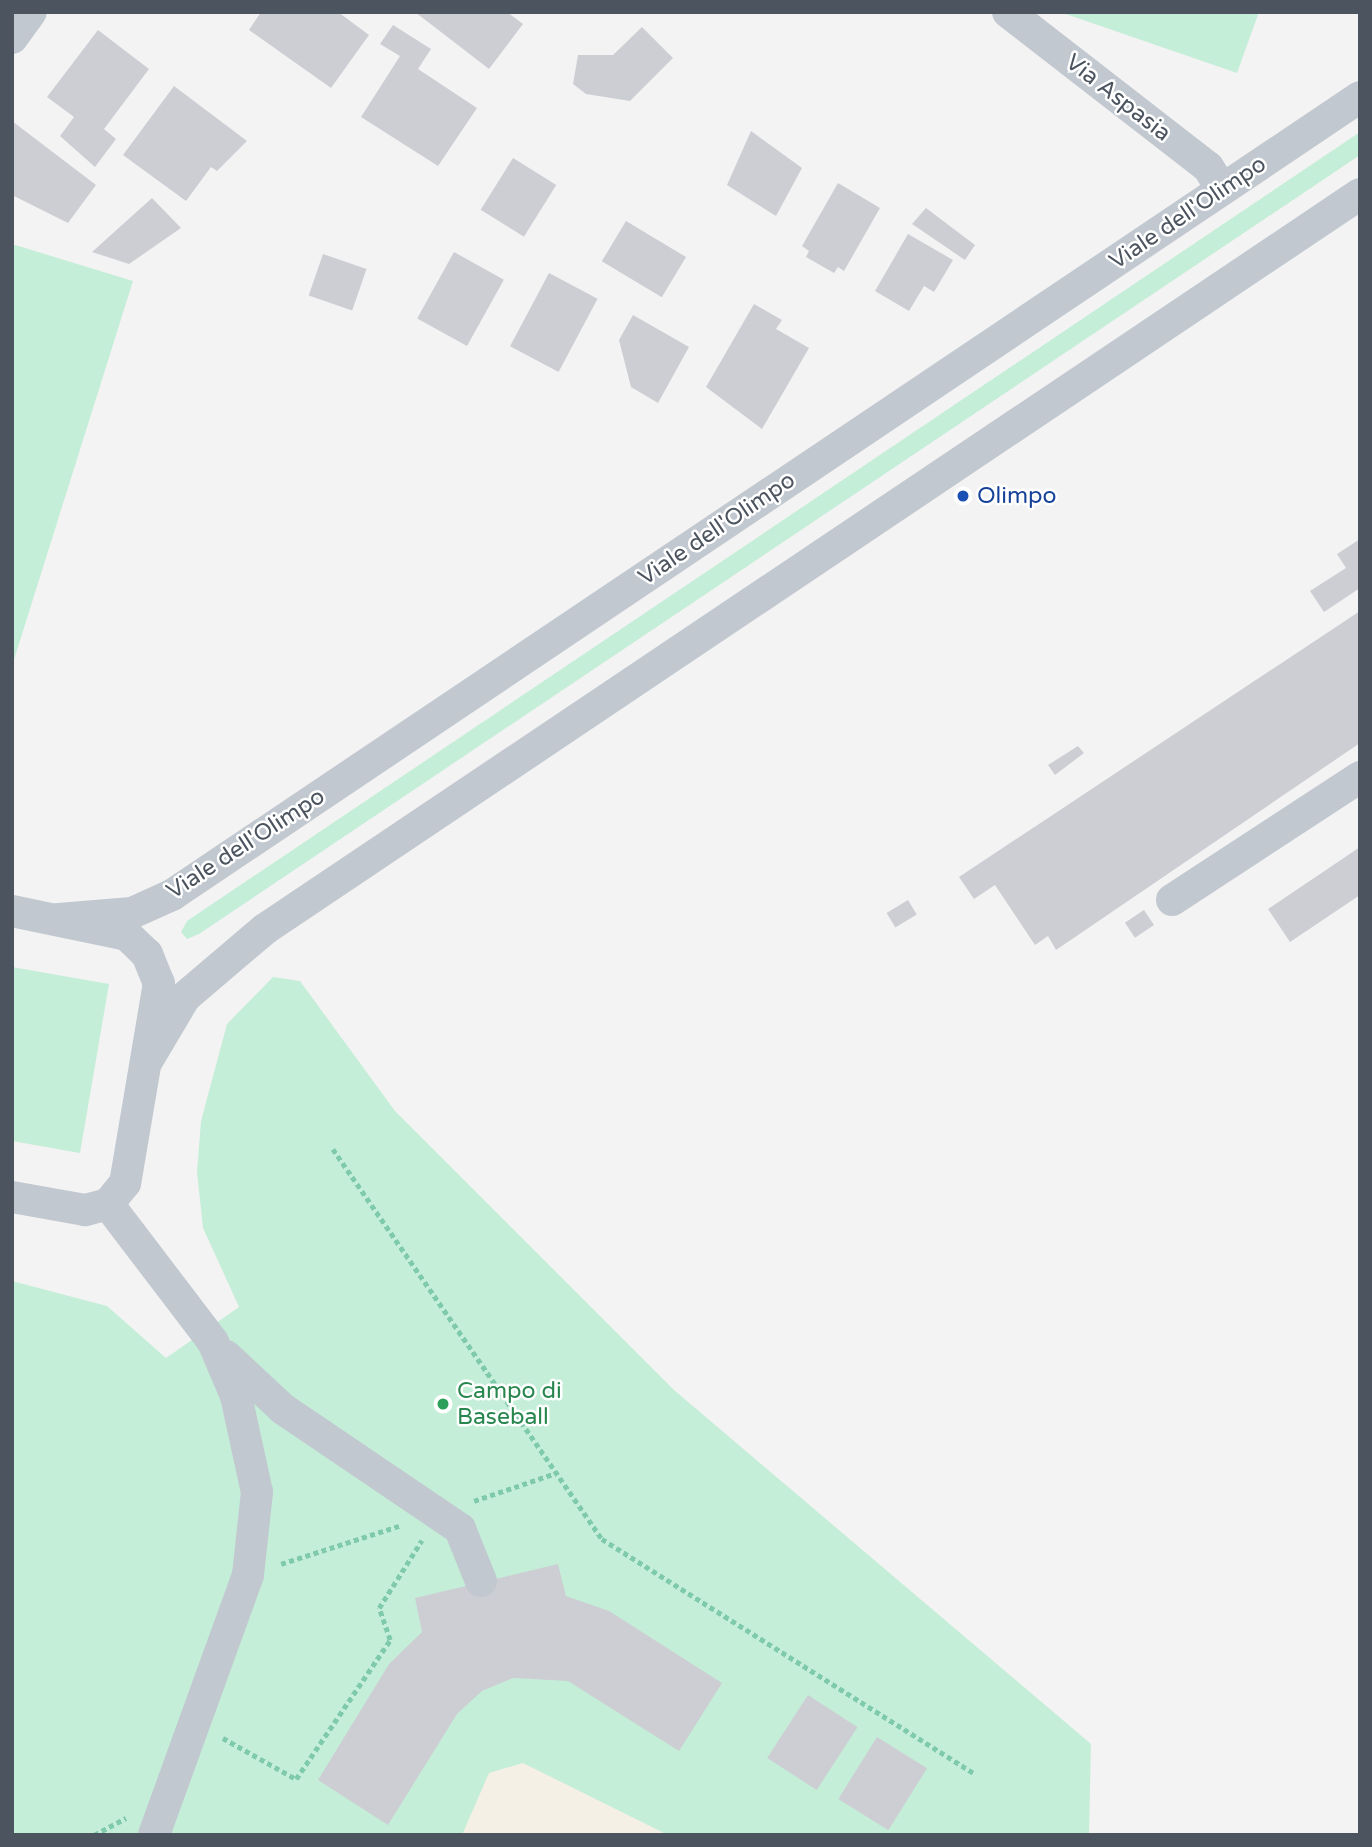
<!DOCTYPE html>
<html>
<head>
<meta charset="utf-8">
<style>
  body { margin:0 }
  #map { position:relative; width:1372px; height:1847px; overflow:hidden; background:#f4f3f3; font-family:"Varela Round",sans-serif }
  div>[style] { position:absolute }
  .green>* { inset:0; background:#c5eed8 }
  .sand>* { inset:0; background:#f4f0e5 }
  .building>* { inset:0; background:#cdced4; transform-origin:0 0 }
  .path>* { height:4.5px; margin-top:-2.25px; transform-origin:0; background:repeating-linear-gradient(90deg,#7fcaab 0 5px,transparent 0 8.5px) }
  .minor>* { height:32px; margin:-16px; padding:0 16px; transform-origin:16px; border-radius:16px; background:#c1c8d0 }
  .dots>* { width:19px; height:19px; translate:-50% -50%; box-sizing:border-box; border:4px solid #fff; border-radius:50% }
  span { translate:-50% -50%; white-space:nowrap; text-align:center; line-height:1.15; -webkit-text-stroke:5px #fff; paint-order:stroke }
  .street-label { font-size:23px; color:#4b545f }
  .transit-label { font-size:23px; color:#164399 }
  .left { translate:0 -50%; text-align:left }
  .leisure-label { font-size:23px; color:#27864d }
  .frame { position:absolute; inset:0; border:14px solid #4b545f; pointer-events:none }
</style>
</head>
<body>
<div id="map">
  <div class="green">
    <div style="clip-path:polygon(1060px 12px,1259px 12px,1237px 73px)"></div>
    <div style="clip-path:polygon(1360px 132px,1360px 155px,199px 934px,187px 939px,181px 932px,187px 921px)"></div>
    <div style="clip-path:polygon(12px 244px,133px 281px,12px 666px)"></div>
    <div style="clip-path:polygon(12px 967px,109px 984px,80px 1153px,12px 1141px)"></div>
    <div style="clip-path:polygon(273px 977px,300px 981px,395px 1111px,674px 1390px,1091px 1744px,1089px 1835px,12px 1835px,12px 1281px,107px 1306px,166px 1358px,239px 1307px,203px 1228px,197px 1172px,201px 1121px,227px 1024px)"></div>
  </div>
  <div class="sand">
    <div style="clip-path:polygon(523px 1763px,668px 1835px,462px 1835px,489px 1773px)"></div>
  </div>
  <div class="building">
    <div style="clip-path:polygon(261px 12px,338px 12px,369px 35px,331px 88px,249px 30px)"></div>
    <div style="clip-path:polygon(415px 12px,507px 12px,523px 24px,489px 69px)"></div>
    <div style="clip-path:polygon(393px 25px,431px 49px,418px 69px,477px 108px,438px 166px,361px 117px,400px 56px,380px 44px)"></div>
    <div style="clip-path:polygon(642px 27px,673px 58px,630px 101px,586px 94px,573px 84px,578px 55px,613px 55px)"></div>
    <div style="clip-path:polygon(98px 30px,149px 69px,104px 129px,116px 139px,95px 167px,60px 136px,74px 117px,47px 97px)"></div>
    <div style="clip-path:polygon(174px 86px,247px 141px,217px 171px,211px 167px,186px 201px,123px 155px)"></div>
    <div style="clip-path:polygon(12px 121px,96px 185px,68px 223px,12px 195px)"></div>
    <div style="clip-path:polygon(751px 131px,802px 168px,776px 216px,727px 185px)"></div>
    <div style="left:513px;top:158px;width:51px;height:61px;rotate:32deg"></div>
    <div style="clip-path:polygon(838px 183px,880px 208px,844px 271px,838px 267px,834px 273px,806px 257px,809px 251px,802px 246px)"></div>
    <div style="clip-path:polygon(152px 198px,181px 228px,129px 264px,92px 252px)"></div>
    <div style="clip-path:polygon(926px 208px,975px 245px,965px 260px,912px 224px)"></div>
    <div style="left:626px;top:221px;width:70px;height:47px;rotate:31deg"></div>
    <div style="clip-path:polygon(908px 234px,953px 260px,934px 292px,924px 286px,909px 311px,875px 291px)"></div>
    <div style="left:454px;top:252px;width:57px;height:76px;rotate:29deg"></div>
    <div style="left:323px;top:254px;width:46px;height:44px;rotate:19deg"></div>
    <div style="left:549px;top:273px;width:55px;height:83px;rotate:28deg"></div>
    <div style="clip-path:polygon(754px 304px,782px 320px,776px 329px,809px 348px,762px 429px,706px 387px)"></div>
    <div style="clip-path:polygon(633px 315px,689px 347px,658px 403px,631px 387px,619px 340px)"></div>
    <div style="clip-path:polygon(1360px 539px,1360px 588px,1324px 612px,1310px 591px,1346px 568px,1337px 554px)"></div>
    <div style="clip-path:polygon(1360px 611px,1360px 743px,1056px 950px,1048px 936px,1035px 945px,995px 885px,974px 899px,959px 877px)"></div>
    <div style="clip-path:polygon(1078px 746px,1084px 753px,1055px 775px,1048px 765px)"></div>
    <div style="clip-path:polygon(1360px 847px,1360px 895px,1290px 942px,1268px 909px)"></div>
    <div style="left:908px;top:900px;width:17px;height:25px;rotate:59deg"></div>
    <div style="left:1144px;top:910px;width:18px;height:23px;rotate:56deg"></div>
    <div style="clip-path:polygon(558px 1564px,566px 1596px,609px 1611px,722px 1683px,679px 1751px,568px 1681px,513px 1678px,482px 1691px,457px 1714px,388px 1825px,318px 1780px,389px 1664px,422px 1632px,415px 1598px)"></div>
    <div style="left:808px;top:1695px;width:59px;height:75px;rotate:33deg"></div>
    <div style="left:877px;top:1737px;width:59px;height:73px;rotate:32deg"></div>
  </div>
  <div class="path">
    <div style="left:333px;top:1149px;width:474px;rotate:55.4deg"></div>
    <div style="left:602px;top:1539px;width:439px;rotate:32.2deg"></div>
    <div style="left:474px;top:1501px;width:87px;rotate:-18.9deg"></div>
    <div style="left:281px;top:1564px;width:124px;rotate:-17.9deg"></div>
    <div style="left:223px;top:1738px;width:84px;rotate:29.3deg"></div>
    <div style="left:296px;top:1779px;width:168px;rotate:-55.9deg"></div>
    <div style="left:390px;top:1640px;width:34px;rotate:-109deg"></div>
    <div style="left:379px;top:1608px;width:80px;rotate:-57.7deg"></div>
    <div style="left:94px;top:1835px;width:36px;rotate:-28deg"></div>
  </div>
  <div class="minor">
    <div style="left:1008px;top:12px;width:253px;rotate:37.8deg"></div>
    <div style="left:1208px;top:167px;width:26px;rotate:58deg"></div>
    <div style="left:12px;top:38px;width:32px;rotate:-54deg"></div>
    <div style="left:1172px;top:900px;width:225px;rotate:-33.2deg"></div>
    <div style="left:12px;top:911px;width:117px;rotate:11.8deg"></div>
    <div style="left:127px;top:935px;width:28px;rotate:44deg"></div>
    <div style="left:147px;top:954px;width:31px;rotate:68deg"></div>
    <div style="left:159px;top:983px;width:203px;rotate:99.6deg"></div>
    <div style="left:125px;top:1183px;width:27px;rotate:129deg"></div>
    <div style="left:108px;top:1204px;width:24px;rotate:165deg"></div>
    <div style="left:85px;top:1210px;width:74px;rotate:-169.9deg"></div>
    <div style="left:59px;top:919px;width:73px;rotate:-4.7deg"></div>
    <div style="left:132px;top:913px;width:44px;rotate:-24.2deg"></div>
    <div style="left:172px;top:895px;width:1431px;rotate:-33.89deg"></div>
    <div style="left:147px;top:1061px;width:74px;rotate:-59.3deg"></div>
    <div style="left:185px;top:997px;width:105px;rotate:-40.4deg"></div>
    <div style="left:265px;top:929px;width:1319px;rotate:-33.87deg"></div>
    <div style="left:108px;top:1204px;width:173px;rotate:52.7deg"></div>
    <div style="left:213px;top:1342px;width:59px;rotate:66.9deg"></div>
    <div style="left:236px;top:1396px;width:98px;rotate:77.7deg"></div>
    <div style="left:257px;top:1492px;width:83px;rotate:96.2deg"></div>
    <div style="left:248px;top:1575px;width:276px;rotate:109.9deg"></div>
    <div style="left:226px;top:1356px;width:78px;rotate:42.9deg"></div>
    <div style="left:283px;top:1409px;width:214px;rotate:34.1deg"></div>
    <div style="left:460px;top:1529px;width:56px;rotate:68deg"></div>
  </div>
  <div class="dots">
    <div style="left:963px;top:496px;background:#1a4fb4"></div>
    <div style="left:443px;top:1404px;background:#2e9e5b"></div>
  </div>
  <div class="street-label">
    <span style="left:1118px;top:98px;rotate:38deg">Via Aspasia</span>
    <span style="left:1188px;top:213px;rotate:-34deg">Viale dell'Olimpo</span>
    <span style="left:717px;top:529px;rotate:-34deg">Viale dell'Olimpo</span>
    <span style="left:246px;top:844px;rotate:-33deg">Viale dell'Olimpo</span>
  </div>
  <div class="transit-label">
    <span class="left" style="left:977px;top:496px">Olimpo</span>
  </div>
  <div class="leisure-label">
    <span class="left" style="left:457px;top:1404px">Campo di<br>Baseball</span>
  </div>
  <div class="frame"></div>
</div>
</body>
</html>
